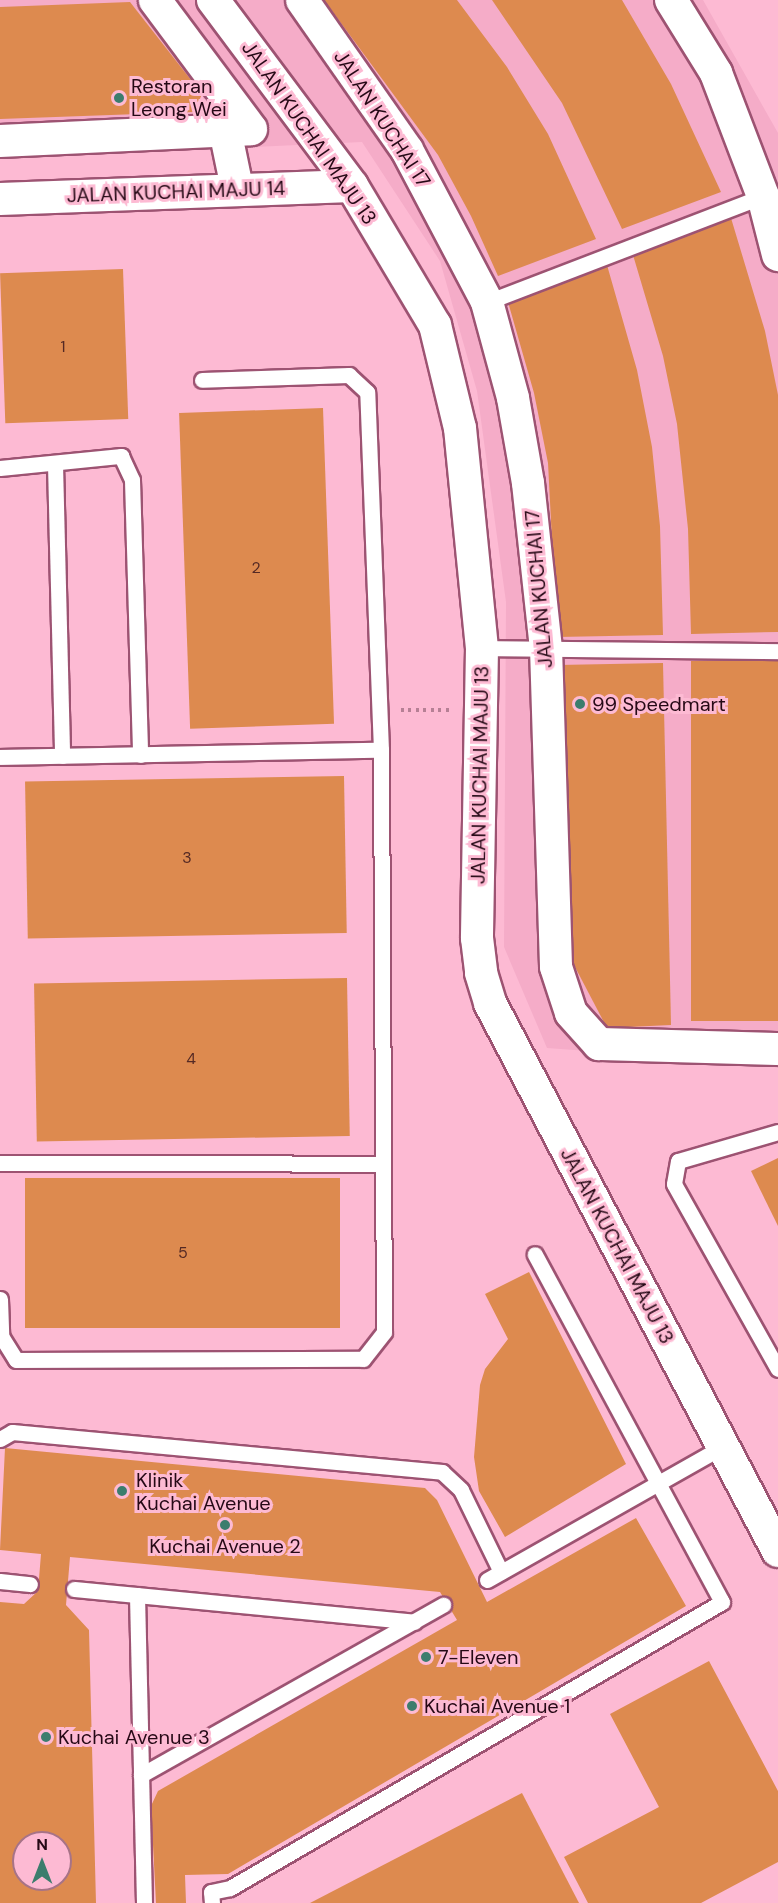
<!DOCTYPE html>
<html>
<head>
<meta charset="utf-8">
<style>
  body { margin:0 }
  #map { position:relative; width:778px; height:1903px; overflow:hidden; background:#fdbad3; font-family:"DM Sans",sans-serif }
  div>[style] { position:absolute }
  .built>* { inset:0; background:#f5acc8 }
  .building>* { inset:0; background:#dd8a4f; transform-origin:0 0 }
  .path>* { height:4px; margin-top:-2px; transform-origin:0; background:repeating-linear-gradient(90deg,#b68095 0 3px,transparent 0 7.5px) }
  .roads { filter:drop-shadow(2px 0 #9d5372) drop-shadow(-2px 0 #9d5372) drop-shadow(0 2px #9d5372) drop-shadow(0 -2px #9d5372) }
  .lane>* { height:15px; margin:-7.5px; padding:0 7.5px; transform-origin:7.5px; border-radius:7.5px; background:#fff }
  .street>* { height:32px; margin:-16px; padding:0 16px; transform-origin:16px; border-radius:16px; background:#fff }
  .dots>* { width:16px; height:16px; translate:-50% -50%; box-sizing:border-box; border:3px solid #fdbad3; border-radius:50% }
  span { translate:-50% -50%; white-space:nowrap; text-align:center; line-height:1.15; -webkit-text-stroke:6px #fdbad3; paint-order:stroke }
  .number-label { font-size:16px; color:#542924 }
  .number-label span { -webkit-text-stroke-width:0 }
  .poi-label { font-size:20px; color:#260916 }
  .left { translate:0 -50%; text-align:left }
  .street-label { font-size:20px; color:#260916 }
  .north { position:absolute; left:12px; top:1831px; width:60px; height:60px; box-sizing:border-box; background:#fdbad3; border:2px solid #a77387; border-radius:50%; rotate:0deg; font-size:16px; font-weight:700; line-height:24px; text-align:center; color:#260916 }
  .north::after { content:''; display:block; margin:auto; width:21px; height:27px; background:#3c7d6d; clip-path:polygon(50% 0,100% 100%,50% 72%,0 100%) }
</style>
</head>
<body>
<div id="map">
  <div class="built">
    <div style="clip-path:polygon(0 0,703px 0,778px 133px,778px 1065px,547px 1048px,504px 947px,506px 602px,477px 391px,440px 261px,362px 142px,0 159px)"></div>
  </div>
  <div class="building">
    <div style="clip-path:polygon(324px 0,457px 0,507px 67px,548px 134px,596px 239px,498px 276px,471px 216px,438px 155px)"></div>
    <div style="clip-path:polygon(492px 0,622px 0,671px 84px,721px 192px,622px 229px,562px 103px)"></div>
    <div style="clip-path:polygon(130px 2px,202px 94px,194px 112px,0 119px,0 7px)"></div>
    <div style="clip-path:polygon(731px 218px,765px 331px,778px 395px,778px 632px,691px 634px,688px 529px,677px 424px,663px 356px,633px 255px)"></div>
    <div style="clip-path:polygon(607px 265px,637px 370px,652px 447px,660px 526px,663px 635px,557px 637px,548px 463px,534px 393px,508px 302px)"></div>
    <div style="left:123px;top:269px;width:150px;height:123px;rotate:88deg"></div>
    <div style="left:323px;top:408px;width:316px;height:144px;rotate:88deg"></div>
    <div style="left:778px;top:661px;width:360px;height:87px;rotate:90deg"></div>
    <div style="clip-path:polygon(663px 663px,671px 1025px,607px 1028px,564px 946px,558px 665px)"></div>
    <div style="left:344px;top:776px;width:157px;height:319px;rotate:89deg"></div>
    <div style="left:347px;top:978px;width:158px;height:313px;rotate:89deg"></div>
    <div style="clip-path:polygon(778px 1158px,778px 1226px,751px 1171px)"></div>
    <div style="left:340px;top:1178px;width:150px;height:315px;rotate:90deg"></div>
    <div style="clip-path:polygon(529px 1272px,626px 1464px,505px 1537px,479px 1491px,474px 1457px,480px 1385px,485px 1369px,508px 1339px,485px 1294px)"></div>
    <div style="clip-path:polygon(evenodd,5px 1448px,425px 1488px,437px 1500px,487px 1602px,636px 1518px,686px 1606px,228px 1874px,185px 1875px,186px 1903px,156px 1903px,151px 1806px,158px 1791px,457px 1620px,440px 1592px,70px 1557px,66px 1605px,89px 1630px,96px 1903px,0 1903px,0 1602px,24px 1604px,38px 1591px,41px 1554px,0 1550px,5px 1448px,24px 1843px,60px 1843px,60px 1879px,24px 1879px,24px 1843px)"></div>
    <div style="clip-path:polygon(709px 1661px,778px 1791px,778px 1862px,701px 1903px,588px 1903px,564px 1857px,659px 1807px,610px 1714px)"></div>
    <div style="clip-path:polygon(522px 1793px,579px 1903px,310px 1903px)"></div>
  </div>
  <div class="path">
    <div style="left:401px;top:710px;width:50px"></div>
  </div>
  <div class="roads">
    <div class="lane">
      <div style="left:487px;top:302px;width:296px;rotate:-21deg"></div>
      <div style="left:55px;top:464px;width:292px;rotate:88.6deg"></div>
      <div style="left:0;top:468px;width:122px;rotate:-5.7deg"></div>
      <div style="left:121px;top:456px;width:26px;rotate:65deg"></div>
      <div style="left:132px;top:480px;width:275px;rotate:88.3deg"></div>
      <div style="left:482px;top:648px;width:296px;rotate:0.6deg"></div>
      <div style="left:0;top:757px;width:381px;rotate:-1.1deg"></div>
      <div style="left:381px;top:750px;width:358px;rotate:-92.2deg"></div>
      <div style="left:367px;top:392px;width:25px;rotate:-137deg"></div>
      <div style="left:349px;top:375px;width:147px;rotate:178.1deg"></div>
      <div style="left:778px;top:1132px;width:104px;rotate:163.8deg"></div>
      <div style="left:678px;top:1161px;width:23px;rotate:100deg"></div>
      <div style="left:674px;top:1184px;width:212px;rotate:60.7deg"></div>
      <div style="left:0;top:1163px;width:382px;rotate:0.1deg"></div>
      <div style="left:0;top:1299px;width:37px;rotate:88deg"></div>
      <div style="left:1px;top:1336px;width:28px;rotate:58deg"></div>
      <div style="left:16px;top:1360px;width:347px;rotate:-0.2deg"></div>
      <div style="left:363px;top:1359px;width:34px;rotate:-52deg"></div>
      <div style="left:384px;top:1332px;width:582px;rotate:-90.3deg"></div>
      <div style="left:0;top:1439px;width:14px;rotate:-30deg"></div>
      <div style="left:12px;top:1432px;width:432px;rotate:5.3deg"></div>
      <div style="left:442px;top:1472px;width:26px;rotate:43deg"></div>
      <div style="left:461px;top:1490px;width:91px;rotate:64deg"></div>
      <div style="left:487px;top:1580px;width:270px;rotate:-29.5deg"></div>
      <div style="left:0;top:1581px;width:30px;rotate:6deg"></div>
      <div style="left:74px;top:1589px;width:342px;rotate:5.5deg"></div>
      <div style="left:137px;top:1595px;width:308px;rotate:88.7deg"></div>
      <div style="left:141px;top:1775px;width:347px;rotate:-29.4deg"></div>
      <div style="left:212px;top:1903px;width:11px;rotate:-95deg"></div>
      <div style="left:211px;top:1892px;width:19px;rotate:-12deg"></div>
      <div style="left:230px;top:1888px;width:569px;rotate:-30.17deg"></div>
      <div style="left:722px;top:1602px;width:395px;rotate:-118.3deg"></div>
    </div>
    <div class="street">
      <div style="left:213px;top:0;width:232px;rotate:53.2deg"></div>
      <div style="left:352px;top:186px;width:162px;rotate:59.2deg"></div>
      <div style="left:435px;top:325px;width:106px;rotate:76.4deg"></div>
      <div style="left:460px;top:428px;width:221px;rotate:84.3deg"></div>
      <div style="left:482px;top:648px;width:290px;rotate:91deg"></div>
      <div style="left:477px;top:938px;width:35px;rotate:83deg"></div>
      <div style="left:481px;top:973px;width:31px;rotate:73deg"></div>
      <div style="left:490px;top:1003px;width:619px;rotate:62.28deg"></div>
      <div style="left:302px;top:0;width:183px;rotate:55deg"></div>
      <div style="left:407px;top:150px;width:172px;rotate:62.2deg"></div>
      <div style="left:487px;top:302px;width:99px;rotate:74.8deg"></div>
      <div style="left:513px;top:398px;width:86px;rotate:80deg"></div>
      <div style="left:528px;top:483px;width:166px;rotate:83.8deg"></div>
      <div style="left:546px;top:648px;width:319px;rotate:88.2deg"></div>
      <div style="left:556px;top:967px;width:48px;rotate:71.9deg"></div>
      <div style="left:571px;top:1013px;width:42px;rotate:47.9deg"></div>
      <div style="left:599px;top:1044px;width:179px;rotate:1.6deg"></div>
      <div style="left:671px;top:0;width:86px;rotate:58.3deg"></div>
      <div style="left:716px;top:73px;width:132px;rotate:69.1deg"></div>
      <div style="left:763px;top:196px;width:61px;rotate:75.7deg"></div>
      <div style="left:225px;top:130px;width:59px;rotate:78.3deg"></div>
      <div style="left:0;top:141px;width:251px;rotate:-2.7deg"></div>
      <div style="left:251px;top:129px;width:161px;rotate:-126.7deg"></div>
      <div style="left:0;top:199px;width:352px;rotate:-2.1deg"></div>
    </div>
  </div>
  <div class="dots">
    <div style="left:119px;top:98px;background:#3c7d6d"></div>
    <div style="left:580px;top:704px;background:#3c7d6d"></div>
    <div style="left:122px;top:1491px;background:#3c7d6d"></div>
    <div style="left:225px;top:1525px;background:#3c7d6d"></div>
    <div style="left:426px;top:1657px;background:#3c7d6d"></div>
    <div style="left:412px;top:1706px;background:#3c7d6d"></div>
    <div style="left:46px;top:1737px;background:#3c7d6d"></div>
  </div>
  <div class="number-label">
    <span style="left:63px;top:347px">1</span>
    <span style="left:256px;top:568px">2</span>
    <span style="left:187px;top:858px">3</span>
    <span style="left:191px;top:1059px">4</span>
    <span style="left:183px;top:1253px">5</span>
  </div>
  <div class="poi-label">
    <span class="left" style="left:131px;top:98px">Restoran<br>Leong Wei</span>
    <span class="left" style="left:592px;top:704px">99 Speedmart</span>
    <span class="left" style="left:136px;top:1492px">Klinik<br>Kuchai Avenue</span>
    <span style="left:225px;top:1546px">Kuchai Avenue 2</span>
    <span class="left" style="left:438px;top:1657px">7-Eleven</span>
    <span class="left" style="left:424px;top:1706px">Kuchai Avenue 1</span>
    <span class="left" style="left:58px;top:1737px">Kuchai Avenue 3</span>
  </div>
  <div class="street-label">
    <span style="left:382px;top:119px;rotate:57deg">JALAN KUCHAI 17</span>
    <span style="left:309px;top:133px;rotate:55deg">JALAN KUCHAI MAJU 13</span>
    <span style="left:176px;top:192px;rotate:-2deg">JALAN KUCHAI MAJU 14</span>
    <span style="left:539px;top:589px;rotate:-95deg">JALAN KUCHAI 17</span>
    <span style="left:480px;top:775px;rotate:-89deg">JALAN KUCHAI MAJU 13</span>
    <span style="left:617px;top:1246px;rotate:62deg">JALAN KUCHAI MAJU 13</span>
  </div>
  <div class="north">N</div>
</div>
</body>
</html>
